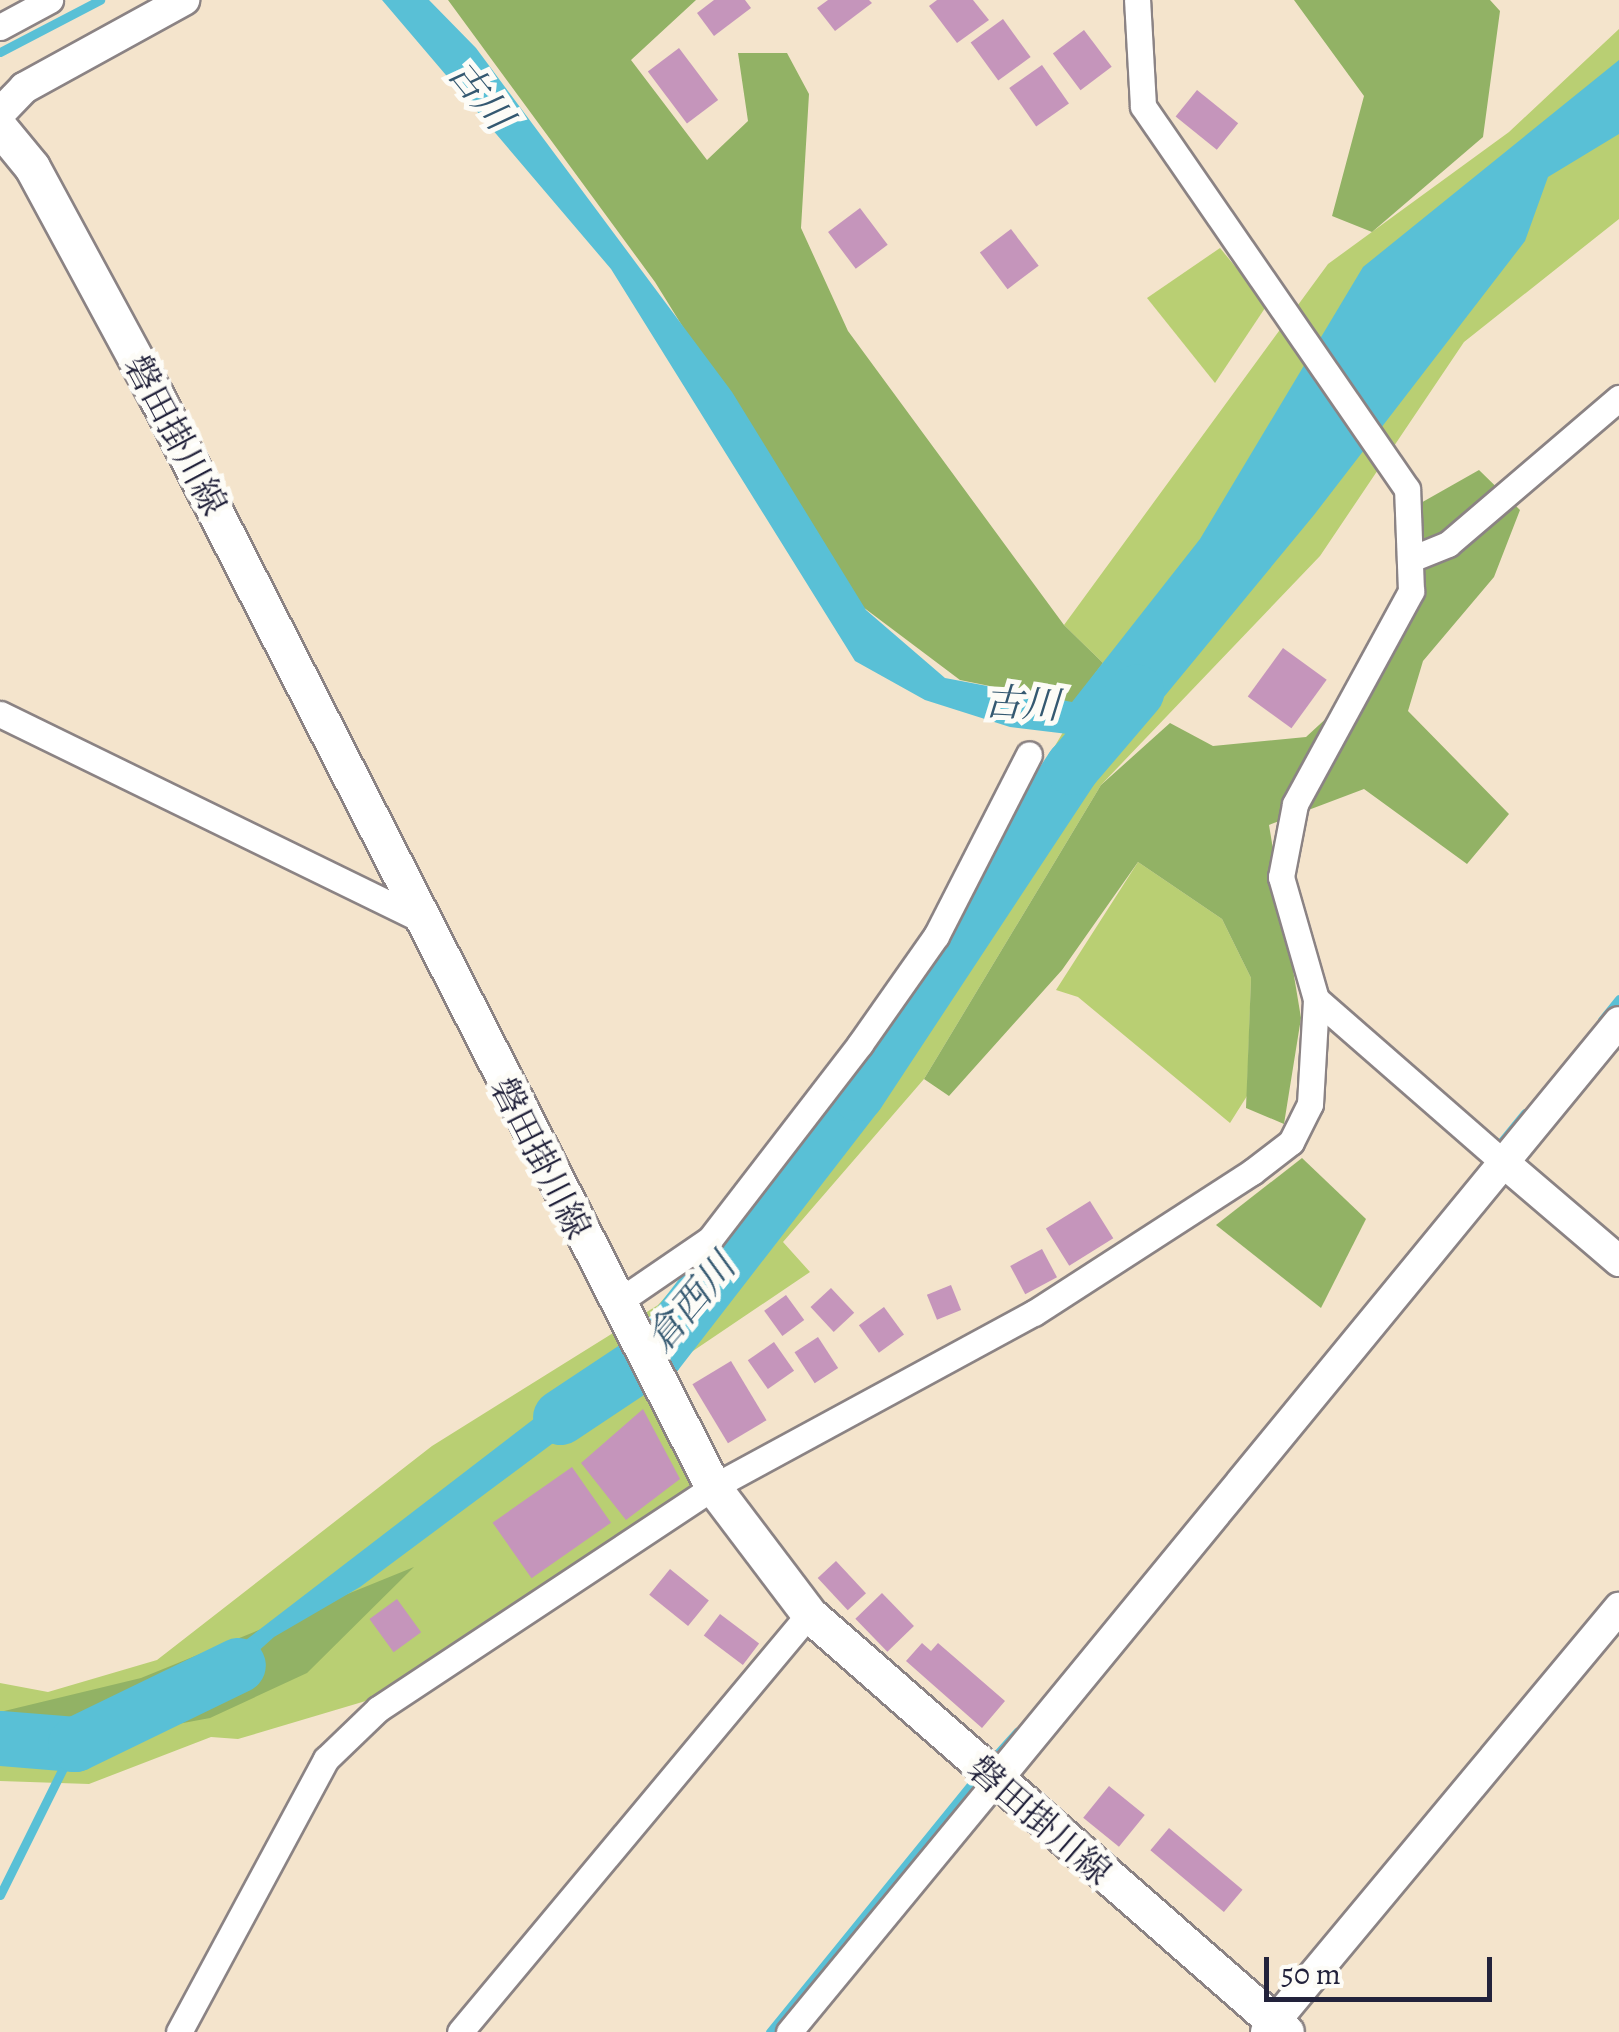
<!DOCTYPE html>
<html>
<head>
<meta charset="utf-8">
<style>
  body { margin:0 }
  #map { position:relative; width:1619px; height:2032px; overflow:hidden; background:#f4e4cc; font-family:Alegreya,"Noto Serif JP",serif }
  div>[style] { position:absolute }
  .green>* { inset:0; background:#b9cf73 }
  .forest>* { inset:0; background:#92b265 }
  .water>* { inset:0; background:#59c0d6 }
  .stream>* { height:9px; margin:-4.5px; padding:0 4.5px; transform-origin:4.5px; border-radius:4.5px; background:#59c0d6 }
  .river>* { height:55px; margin:-27.5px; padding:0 27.5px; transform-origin:27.5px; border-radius:27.5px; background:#59c0d6 }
  .building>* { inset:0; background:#c595bb; transform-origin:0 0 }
  .roads { filter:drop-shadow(2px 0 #8b8384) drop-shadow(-2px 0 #8b8384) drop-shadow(0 2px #8b8384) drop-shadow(0 -2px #8b8384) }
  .minor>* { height:25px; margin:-12.5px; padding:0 12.5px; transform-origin:12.5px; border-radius:12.5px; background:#fff }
  .tertiary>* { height:30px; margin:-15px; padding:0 15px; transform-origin:15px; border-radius:15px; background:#fff }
  .secondary>* { height:35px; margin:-17.5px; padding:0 17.5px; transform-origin:17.5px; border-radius:17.5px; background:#fff }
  span { translate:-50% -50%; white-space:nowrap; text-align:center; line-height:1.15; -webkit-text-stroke:10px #fdfcf7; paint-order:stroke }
  .street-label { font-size:35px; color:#22223b }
  .water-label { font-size:38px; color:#355971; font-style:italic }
  .scale { position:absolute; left:1264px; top:1957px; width:228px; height:45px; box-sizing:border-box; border:5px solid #22223b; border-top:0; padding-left:12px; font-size:30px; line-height:35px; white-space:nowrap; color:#22223b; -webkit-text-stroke:8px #fdfcf7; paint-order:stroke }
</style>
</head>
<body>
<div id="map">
  <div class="green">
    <div style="clip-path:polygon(1619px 29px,1619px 219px,1464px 342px,1320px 556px,1101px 785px,924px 1079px,783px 1242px,810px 1272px,653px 1378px,713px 1487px,406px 1689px,238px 1739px,211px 1737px,89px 1784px,0 1781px,0 1683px,48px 1692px,157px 1660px,432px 1446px,658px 1305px,740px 1215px,913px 991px,1103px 663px,1064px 625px,1328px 264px,1509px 132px)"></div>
    <div style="clip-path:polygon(1220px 248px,1267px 305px,1215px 383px,1147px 298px)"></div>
    <div style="clip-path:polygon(1138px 862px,1222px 919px,1251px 978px,1247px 1096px,1230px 1123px,1078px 997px,1056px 990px)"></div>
  </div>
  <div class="forest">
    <div style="clip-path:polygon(448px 0,696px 0,631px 60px,707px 160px,748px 121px,738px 53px,787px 53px,809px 94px,801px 228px,848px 331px,1064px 625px,1103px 663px,1073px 703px,960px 680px,851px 598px,655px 282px)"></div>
    <div style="clip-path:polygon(1294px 0,1490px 0,1500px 11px,1483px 137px,1372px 232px,1332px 216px,1364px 96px)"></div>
    <div style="clip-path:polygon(1479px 470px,1520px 510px,1494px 577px,1423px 661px,1408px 711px,1509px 814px,1467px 864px,1364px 789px,1269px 825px,1301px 1018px,1284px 1124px,1246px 1108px,1251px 978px,1222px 919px,1138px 862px,1062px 970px,949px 1096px,924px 1079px,1101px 785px,1170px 723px,1213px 746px,1306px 737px,1358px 689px,1413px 576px,1419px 504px)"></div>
    <div style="clip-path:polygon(1302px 1158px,1366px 1219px,1321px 1308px,1216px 1225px)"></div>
    <div style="clip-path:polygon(414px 1567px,307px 1673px,210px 1718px,81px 1742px,54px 1764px,0 1756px,0 1712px,141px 1678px)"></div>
  </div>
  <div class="water">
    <div style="clip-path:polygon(382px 0,429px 0,476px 48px,732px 392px,866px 610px,945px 678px,1072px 702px,1200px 539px,1363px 267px,1619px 60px,1619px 134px,1548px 177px,1525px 241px,1314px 515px,1154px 709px,1099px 756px,1076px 735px,1010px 727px,925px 700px,855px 661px,611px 269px)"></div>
    <div style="clip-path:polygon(612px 1359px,631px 1385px,360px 1587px,274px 1637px,208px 1696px,169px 1699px)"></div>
  </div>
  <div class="stream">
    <div style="left:0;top:52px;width:113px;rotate:-27.5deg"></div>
    <div style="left:1602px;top:1020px;width:27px;rotate:-51deg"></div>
    <div style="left:1494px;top:1151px;width:49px;rotate:-50.8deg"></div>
    <div style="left:991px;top:1761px;width:40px;rotate:-48deg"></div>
    <div style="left:0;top:1895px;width:169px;rotate:-63.6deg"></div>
    <div style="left:770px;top:2032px;width:335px;rotate:-50.9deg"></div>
  </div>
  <div class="river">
    <div style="left:560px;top:1417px;width:114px;rotate:-33.6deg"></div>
    <div style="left:655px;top:1354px;width:330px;rotate:-52.3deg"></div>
    <div style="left:857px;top:1093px;width:391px;rotate:-56.6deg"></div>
    <div style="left:1072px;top:767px;width:99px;rotate:-49.5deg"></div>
    <div style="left:0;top:1738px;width:75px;rotate:4.6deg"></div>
    <div style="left:75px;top:1744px;width:181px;rotate:-25.9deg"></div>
  </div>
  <div class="building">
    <div style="clip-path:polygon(714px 0,745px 0,751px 8px,714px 36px,697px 13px)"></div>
    <div style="clip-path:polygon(828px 0,869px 0,872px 3px,835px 31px,817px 8px)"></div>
    <div style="clip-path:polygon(937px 0,973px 0,989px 20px,957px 43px,929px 6px)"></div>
    <div style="left:1003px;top:19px;width:47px;height:40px;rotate:54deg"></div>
    <div style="left:1084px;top:30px;width:46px;height:39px;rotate:53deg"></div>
    <div style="left:679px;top:48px;width:65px;height:39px;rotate:53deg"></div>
    <div style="left:1042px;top:65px;width:47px;height:40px;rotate:55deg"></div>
    <div style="left:1197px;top:90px;width:53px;height:34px;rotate:39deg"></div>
    <div style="left:860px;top:208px;width:46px;height:40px;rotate:53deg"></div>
    <div style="left:1011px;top:229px;width:46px;height:39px;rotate:53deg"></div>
    <div style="left:1283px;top:648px;width:54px;height:60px;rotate:36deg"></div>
    <div style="left:1090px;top:1201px;width:44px;height:52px;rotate:58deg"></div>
    <div style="left:1042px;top:1249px;width:32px;height:36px;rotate:62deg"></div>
    <div style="left:951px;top:1285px;width:27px;height:26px;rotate:68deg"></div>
    <div style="left:831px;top:1288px;width:34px;height:28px;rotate:47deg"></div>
    <div style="left:786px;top:1295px;width:31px;height:27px;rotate:54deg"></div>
    <div style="left:884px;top:1307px;width:34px;height:31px;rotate:54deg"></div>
    <div style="left:818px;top:1337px;width:37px;height:28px;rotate:57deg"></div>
    <div style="left:774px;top:1342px;width:35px;height:32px;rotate:55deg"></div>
    <div style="left:731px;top:1361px;width:69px;height:45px;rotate:59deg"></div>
    <div style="clip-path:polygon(643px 1409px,680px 1479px,626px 1520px,581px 1463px)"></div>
    <div style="left:572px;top:1467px;width:68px;height:97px;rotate:55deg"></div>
    <div style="left:836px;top:1561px;width:44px;height:25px;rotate:47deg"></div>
    <div style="left:670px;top:1569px;width:50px;height:33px;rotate:39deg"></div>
    <div style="left:882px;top:1593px;width:46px;height:37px;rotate:46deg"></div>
    <div style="left:397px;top:1599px;width:41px;height:34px;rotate:54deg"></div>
    <div style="left:720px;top:1614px;width:49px;height:27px;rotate:37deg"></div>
    <div style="clip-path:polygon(922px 1643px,931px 1651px,938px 1643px,1005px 1701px,982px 1728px,906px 1661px)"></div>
    <div style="left:1109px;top:1786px;width:46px;height:41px;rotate:39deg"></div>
    <div style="left:1169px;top:1828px;width:96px;height:29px;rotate:40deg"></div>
  </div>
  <div class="roads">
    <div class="minor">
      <div style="left:0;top:27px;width:57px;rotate:-28.4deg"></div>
      <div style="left:1416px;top:557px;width:35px;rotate:-22deg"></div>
      <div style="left:1448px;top:544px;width:225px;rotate:-40.5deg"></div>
      <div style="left:0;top:714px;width:472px;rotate:26deg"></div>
      <div style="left:1316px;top:999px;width:247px;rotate:41.1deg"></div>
      <div style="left:615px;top:1304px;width:115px;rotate:-34.4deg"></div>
      <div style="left:710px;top:1239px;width:246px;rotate:-52.4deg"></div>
      <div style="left:860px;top:1044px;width:132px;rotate:-54.9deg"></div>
      <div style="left:936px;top:936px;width:204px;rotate:-62.9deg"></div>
      <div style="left:179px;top:2032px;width:310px;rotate:-61.7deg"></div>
      <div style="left:326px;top:1759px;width:72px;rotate:-43.9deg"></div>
      <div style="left:378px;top:1709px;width:402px;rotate:-33.5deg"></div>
      <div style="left:713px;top:1487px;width:365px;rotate:-28.5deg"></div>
      <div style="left:1034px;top:1313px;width:260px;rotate:-32.9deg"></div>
      <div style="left:1252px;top:1172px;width:49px;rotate:-37.6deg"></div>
      <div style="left:1291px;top:1142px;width:42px;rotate:-63.4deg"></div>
      <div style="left:1310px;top:1104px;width:105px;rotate:-86.7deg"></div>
      <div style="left:1316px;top:999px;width:127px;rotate:-106deg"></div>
      <div style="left:1281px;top:877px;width:74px;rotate:-79.1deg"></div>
      <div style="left:1295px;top:804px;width:243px;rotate:-61.4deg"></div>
      <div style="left:1411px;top:591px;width:102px;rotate:-92.2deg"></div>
      <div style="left:1407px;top:489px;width:465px;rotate:-124.6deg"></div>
      <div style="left:1143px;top:106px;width:106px;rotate:-93.2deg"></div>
      <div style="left:460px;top:2032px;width:545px;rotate:-50.14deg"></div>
      <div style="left:789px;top:2032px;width:324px;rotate:-50.5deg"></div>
    </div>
    <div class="tertiary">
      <div style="left:0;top:113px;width:35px;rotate:-46deg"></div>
      <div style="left:24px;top:88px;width:183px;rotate:-28.8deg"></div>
      <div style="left:1502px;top:1161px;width:154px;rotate:40.5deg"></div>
      <div style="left:995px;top:1782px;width:983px;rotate:-50.61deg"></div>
      <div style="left:1266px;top:2032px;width:552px;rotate:-50.22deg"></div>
    </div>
    <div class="secondary">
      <div style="left:0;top:128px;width:50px;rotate:50.6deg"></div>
      <div style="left:32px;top:167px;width:260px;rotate:61.6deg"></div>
      <div style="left:156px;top:396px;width:1225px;rotate:62.95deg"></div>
      <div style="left:713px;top:1487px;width:159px;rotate:52.9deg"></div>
      <div style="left:809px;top:1614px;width:634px;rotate:41.23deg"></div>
    </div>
  </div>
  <div class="street-label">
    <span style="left:176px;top:435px;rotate:62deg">磐田掛川線</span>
    <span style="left:541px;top:1158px;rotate:63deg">磐田掛川線</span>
    <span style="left:1040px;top:1820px;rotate:41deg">磐田掛川線</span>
  </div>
  <div class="water-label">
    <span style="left:480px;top:95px;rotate:51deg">古川</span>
    <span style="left:1022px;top:704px;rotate:3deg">古川</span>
    <span style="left:691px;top:1303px;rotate:-50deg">倉西川</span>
  </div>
  <div class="scale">50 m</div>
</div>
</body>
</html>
